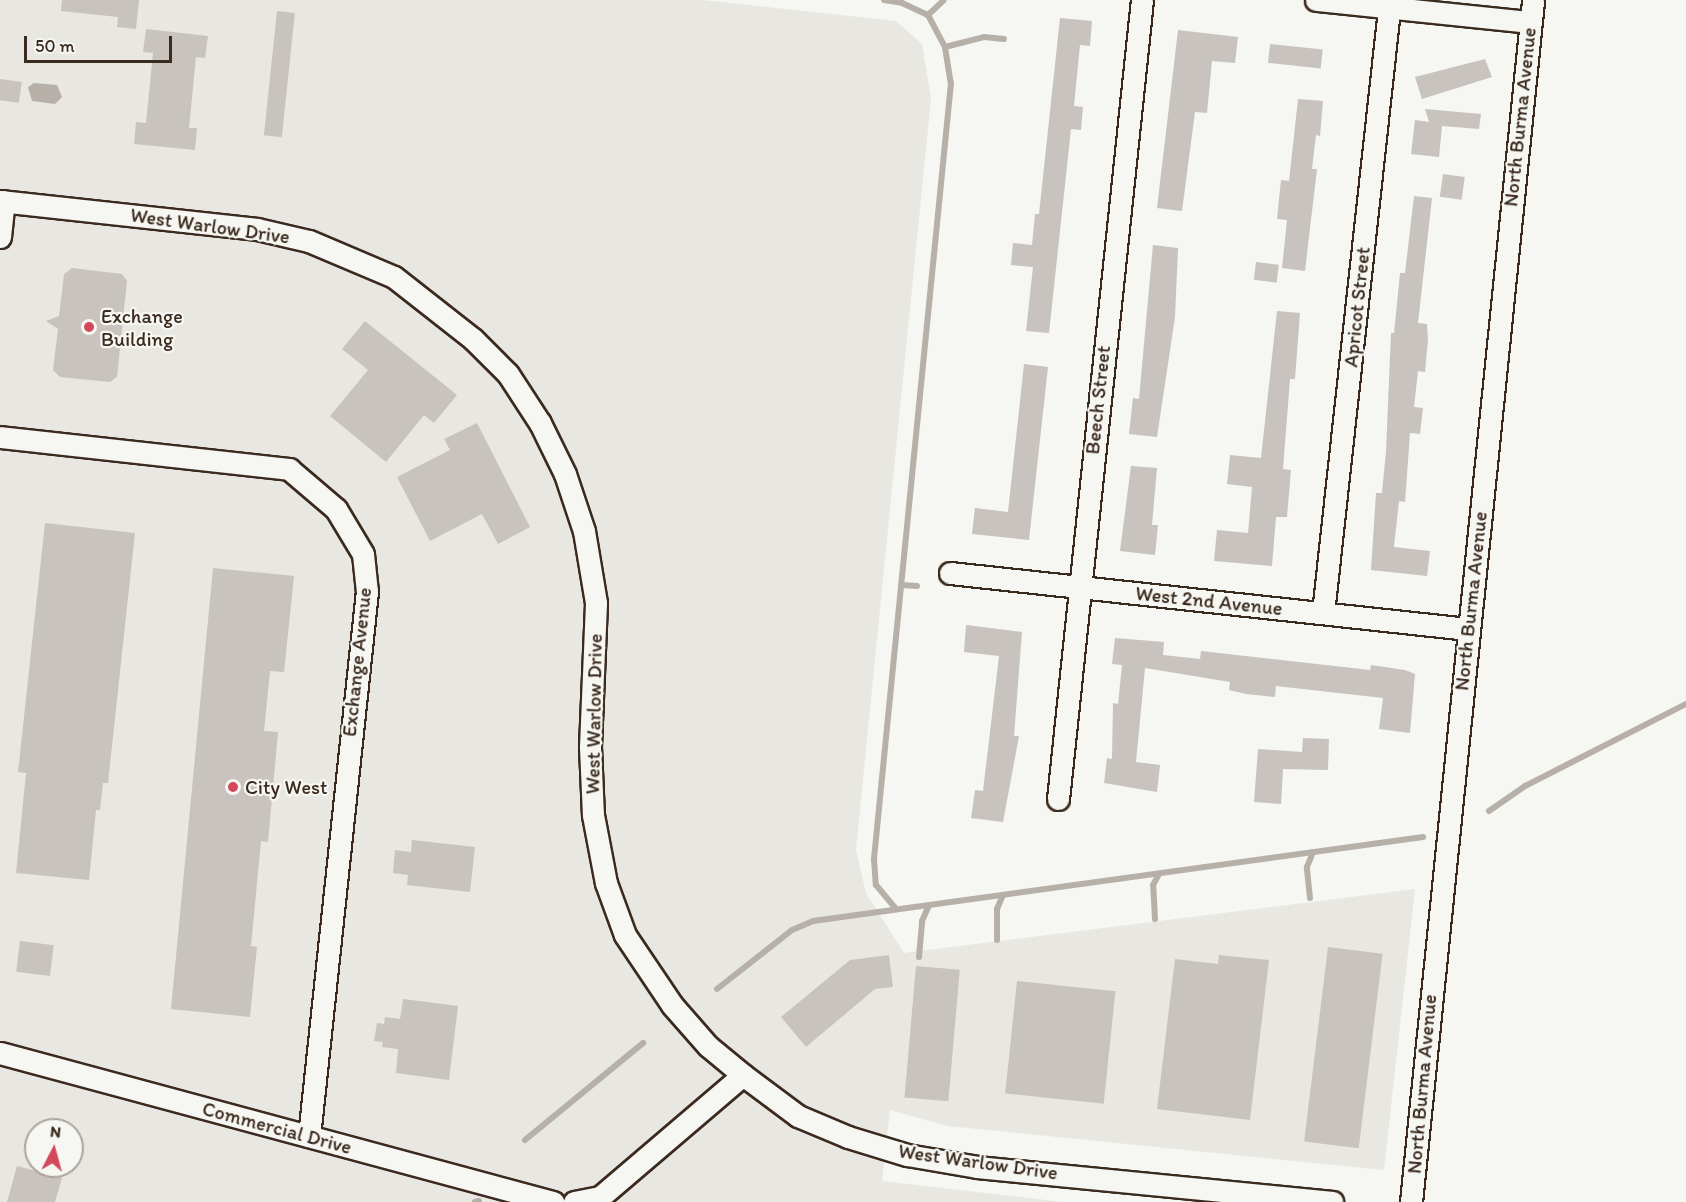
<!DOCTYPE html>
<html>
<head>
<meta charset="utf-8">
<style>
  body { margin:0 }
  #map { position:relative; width:1686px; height:1202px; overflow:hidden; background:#f6f6f2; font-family:Itim,sans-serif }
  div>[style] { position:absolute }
  .built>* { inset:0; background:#e8e7e2 }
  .water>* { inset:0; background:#b6b0a9 }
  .stream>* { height:6px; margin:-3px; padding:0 3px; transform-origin:3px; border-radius:3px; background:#b6b0a9 }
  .building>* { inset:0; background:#c8c3be; transform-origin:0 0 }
  .roads { filter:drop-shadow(2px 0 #3b2a1e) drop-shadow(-2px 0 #3b2a1e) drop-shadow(0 2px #3b2a1e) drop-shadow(0 -2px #3b2a1e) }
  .minor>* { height:21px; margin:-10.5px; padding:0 10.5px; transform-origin:10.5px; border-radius:10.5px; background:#f6f6f2 }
  .dots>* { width:16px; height:16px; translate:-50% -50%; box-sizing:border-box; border:3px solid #f6f6f2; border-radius:50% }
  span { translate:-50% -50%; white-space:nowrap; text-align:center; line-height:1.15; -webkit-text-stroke:4.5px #f6f6f2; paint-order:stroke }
  .street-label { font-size:20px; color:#3b2a1e }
  .poi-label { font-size:20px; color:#3b2a1e }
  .left { translate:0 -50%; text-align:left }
  .north { position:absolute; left:24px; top:1118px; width:60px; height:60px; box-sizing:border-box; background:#f6f6f2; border:2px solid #aba49d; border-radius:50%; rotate:6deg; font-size:16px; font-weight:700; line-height:24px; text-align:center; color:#3b2a1e }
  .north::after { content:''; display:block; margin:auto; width:21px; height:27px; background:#d1495b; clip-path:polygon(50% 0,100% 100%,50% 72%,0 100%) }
  .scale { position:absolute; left:24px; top:36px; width:148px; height:27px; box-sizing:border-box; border:3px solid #3b2a1e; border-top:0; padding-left:8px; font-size:18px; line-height:21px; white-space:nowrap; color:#3b2a1e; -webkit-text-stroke:4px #f6f6f2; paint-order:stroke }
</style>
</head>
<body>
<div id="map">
  <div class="built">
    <div style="clip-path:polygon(evenodd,0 0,703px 0,896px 21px,922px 44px,931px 98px,856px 850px,866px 893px,904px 953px,1415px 889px,1384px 1170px,948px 1126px,890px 1110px,882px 1181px,1063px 1202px,0 1202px,0 0,36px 1130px,72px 1130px,72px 1166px,36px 1166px,36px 1130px)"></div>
  </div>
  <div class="water">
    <div style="clip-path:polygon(34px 83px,57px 85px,62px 97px,55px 104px,32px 101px,28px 87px)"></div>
  </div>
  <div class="stream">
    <div style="left:884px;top:0;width:18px;rotate:9deg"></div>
    <div style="left:902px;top:3px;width:29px;rotate:25deg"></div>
    <div style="left:928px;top:15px;width:36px;rotate:62deg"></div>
    <div style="left:945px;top:47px;width:36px;rotate:81deg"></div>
    <div style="left:951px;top:83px;width:780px;rotate:95.67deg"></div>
    <div style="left:874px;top:859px;width:26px;rotate:86deg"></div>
    <div style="left:876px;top:885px;width:31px;rotate:50deg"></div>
    <div style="left:928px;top:15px;width:21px;rotate:-43deg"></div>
    <div style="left:945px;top:47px;width:40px;rotate:-14.4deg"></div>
    <div style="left:984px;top:37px;width:20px;rotate:6deg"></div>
    <div style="left:902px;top:585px;width:15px;rotate:4deg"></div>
    <div style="left:1489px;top:811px;width:44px;rotate:-34.8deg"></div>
    <div style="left:1525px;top:786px;width:181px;rotate:-27deg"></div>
    <div style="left:1310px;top:898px;width:31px;rotate:-96deg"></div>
    <div style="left:1307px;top:867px;width:16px;rotate:-68deg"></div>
    <div style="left:1155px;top:919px;width:34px;rotate:-93deg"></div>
    <div style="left:1153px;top:885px;width:13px;rotate:-61deg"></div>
    <div style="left:997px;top:940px;width:31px;rotate:-90deg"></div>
    <div style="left:997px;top:909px;width:15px;rotate:-67deg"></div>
    <div style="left:919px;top:957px;width:36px;rotate:-85deg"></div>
    <div style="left:922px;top:921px;width:17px;rotate:-66deg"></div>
    <div style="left:717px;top:989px;width:95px;rotate:-38.2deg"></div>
    <div style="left:792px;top:930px;width:23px;rotate:-23deg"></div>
    <div style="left:813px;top:921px;width:616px;rotate:-7.84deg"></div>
    <div style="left:525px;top:1140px;width:153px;rotate:-39.4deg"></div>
    <div style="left:475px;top:1202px;width:4px;rotate:-14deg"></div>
  </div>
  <div class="building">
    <div style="clip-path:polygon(62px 0,139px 0,136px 29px,117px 27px,118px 17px,61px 11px)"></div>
    <div style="left:277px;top:11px;width:18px;height:125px;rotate:6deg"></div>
    <div style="clip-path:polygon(1060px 18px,1092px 21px,1090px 46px,1080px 45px,1074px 106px,1083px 107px,1081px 130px,1071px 129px,1049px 333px,1026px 331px,1033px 267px,1011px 265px,1013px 243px,1032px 245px,1035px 214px,1039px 214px)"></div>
    <div style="clip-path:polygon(146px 29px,208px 36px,205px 58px,196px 57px,189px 128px,197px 128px,195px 150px,134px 144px,136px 122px,146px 123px,153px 53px,143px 52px)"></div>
    <div style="clip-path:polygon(1178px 30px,1238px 37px,1235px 63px,1212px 61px,1207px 113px,1195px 112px,1182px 211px,1157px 208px)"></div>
    <div style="left:1270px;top:44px;width:53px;height:19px;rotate:6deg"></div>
    <div style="clip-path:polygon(1485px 59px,1492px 77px,1422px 99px,1415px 77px)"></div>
    <div style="left:0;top:79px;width:22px;height:21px;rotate:8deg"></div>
    <div style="clip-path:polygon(1298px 99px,1323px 101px,1320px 136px,1316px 135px,1312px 169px,1317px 169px,1305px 271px,1282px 268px,1287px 220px,1277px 219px,1281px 180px,1289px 181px)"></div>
    <div style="clip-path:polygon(1425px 109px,1481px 114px,1479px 129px,1442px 126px,1439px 157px,1411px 154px,1415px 120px,1429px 122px)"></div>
    <div style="left:1443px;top:174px;width:22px;height:23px;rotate:8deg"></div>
    <div style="clip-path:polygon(1414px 196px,1432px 198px,1418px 323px,1427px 324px,1428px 340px,1425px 372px,1418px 371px,1414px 407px,1423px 408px,1420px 434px,1410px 433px,1405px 502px,1399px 501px,1394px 547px,1430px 551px,1427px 576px,1371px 570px,1376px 493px,1382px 493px,1386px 451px,1391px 333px,1394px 333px,1400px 273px,1405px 273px)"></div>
    <div style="clip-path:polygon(1153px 245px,1178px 248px,1175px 317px,1157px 437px,1129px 434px,1133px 398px,1139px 399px)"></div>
    <div style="left:1256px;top:262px;width:23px;height:18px;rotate:7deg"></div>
    <div style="clip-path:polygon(72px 268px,122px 274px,127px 281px,117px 377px,110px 382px,60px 377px,53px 370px,58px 329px,46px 321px,59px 316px,64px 274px)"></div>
    <div style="clip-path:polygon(1277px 311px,1300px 313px,1295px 379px,1290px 379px,1283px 469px,1291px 470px,1287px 517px,1276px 517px,1272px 566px,1214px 561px,1217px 530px,1248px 533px,1252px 487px,1227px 484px,1230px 455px,1261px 458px)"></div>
    <div style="clip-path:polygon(365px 321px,457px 395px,434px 423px,424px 415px,386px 462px,330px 416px,368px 370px,342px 349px)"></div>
    <div style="clip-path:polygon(1024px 364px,1048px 367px,1029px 540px,972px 534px,975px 508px,1008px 512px)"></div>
    <div style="clip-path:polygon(477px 423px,530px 527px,498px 544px,482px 514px,430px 541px,397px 477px,450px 450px,444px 439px)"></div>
    <div style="clip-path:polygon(1131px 466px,1157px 468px,1152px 525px,1158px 525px,1155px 555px,1120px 551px)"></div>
    <div style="clip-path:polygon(45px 523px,135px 533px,108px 783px,103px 783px,100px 810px,96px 810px,89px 880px,16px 873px,26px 773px,18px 772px)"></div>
    <div style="clip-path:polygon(213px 568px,294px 576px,284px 672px,270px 671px,264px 731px,278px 732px,268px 842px,261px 841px,251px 946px,257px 947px,250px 1017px,171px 1009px)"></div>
    <div style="clip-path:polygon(966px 625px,1022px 632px,1014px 736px,1019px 736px,1003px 822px,971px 818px,975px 790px,983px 791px,999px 656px,964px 652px)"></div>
    <div style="clip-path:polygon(1115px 638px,1164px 642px,1163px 655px,1200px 659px,1201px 651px,1370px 670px,1371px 665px,1405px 670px,1415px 674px,1410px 733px,1379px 729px,1383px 698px,1276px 686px,1275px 697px,1246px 694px,1229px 690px,1230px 682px,1145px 668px,1136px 762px,1160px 765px,1157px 792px,1104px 783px,1107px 758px,1112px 759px,1113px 703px,1118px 704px,1122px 665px,1112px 664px)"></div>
    <div style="clip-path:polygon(1303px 738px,1329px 739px,1328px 770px,1283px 769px,1281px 804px,1254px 802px,1258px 749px,1302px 752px)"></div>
    <div style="clip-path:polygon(412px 840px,475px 847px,470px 892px,407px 885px,408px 875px,393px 873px,395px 850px,411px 852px)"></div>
    <div style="left:20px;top:941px;width:34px;height:31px;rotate:7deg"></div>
    <div style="left:1328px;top:947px;width:55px;height:196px;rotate:7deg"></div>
    <div style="clip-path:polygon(889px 955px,893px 987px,875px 989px,806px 1047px,781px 1017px,850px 960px)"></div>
    <div style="clip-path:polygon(1219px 955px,1269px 960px,1250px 1120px,1157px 1109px,1175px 959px,1218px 964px)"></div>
    <div style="left:916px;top:966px;width:44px;height:132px;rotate:5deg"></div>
    <div style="left:1017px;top:981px;width:99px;height:113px;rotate:6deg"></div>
    <div style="clip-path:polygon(403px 999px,458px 1006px,449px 1080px,396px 1073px,398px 1049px,382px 1047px,383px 1042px,374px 1041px,377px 1023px,384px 1024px,385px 1017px,400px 1019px)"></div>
    <div style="clip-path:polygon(17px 1166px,62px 1178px,55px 1202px,7px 1202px)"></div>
  </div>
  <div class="roads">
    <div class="minor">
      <div style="left:1316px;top:0;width:215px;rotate:5.9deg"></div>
      <div style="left:0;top:201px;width:259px;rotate:6.2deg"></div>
      <div style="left:257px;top:229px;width:53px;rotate:13deg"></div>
      <div style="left:309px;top:241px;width:92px;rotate:23deg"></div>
      <div style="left:394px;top:277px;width:100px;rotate:38.1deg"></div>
      <div style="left:473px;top:339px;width:49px;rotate:45deg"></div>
      <div style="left:508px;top:374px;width:59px;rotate:56.9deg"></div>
      <div style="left:540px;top:423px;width:57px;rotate:63.9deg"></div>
      <div style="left:565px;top:474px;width:60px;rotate:71.6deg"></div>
      <div style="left:584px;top:531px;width:73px;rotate:80.5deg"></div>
      <div style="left:596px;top:603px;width:144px;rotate:92.4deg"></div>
      <div style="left:590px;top:747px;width:68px;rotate:87.5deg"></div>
      <div style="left:593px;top:815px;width:69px;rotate:79.2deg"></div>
      <div style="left:606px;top:883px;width:55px;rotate:69.9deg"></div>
      <div style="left:625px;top:935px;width:84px;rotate:56.1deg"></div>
      <div style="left:672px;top:1005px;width:55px;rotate:48.7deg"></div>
      <div style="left:708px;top:1046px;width:45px;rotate:39.6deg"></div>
      <div style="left:743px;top:1075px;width:69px;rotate:36.7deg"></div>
      <div style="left:798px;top:1116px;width:54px;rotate:22.8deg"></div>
      <div style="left:848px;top:1137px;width:62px;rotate:17deg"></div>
      <div style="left:907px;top:1155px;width:71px;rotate:9.7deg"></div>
      <div style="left:977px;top:1167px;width:357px;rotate:5.6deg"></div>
      <div style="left:0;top:237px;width:36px;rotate:-84deg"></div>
      <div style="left:0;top:437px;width:291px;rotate:6.3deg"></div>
      <div style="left:289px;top:469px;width:62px;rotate:40.4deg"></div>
      <div style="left:336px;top:509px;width:52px;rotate:59deg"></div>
      <div style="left:363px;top:554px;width:37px;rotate:84deg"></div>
      <div style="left:367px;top:591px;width:548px;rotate:96.07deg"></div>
      <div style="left:950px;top:573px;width:521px;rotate:6.17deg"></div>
      <div style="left:1323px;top:613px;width:617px;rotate:-83.76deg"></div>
      <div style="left:1058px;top:799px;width:803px;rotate:-84deg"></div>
      <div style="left:0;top:1053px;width:573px;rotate:15.08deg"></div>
      <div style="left:574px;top:1202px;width:26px;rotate:-11deg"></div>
      <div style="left:600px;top:1197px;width:188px;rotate:-40.5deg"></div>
      <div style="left:1411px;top:1202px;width:1208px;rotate:-84.2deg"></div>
    </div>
  </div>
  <div class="dots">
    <div style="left:89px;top:327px;background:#d1495b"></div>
    <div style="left:233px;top:787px;background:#d1495b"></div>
  </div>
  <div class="street-label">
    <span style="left:1520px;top:117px;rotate:-84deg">North Burma Avenue</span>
    <span style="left:210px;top:226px;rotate:8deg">West Warlow Drive</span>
    <span style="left:1357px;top:307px;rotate:-84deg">Apricot Street</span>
    <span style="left:1098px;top:400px;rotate:-84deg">Beech Street</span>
    <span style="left:1209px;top:601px;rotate:6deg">West 2nd Avenue</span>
    <span style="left:1471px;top:601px;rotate:-84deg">North Burma Avenue</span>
    <span style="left:357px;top:662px;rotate:-84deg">Exchange Avenue</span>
    <span style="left:594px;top:714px;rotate:-89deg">West Warlow Drive</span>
    <span style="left:1422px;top:1084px;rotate:-85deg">North Burma Avenue</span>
    <span style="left:277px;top:1128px;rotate:15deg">Commercial Drive</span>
    <span style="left:978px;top:1162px;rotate:8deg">West Warlow Drive</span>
  </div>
  <div class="poi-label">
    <span class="left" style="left:101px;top:328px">Exchange<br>Building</span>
    <span class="left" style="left:245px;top:787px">City West</span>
  </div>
  <div class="north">N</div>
  <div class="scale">50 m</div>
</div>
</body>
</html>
